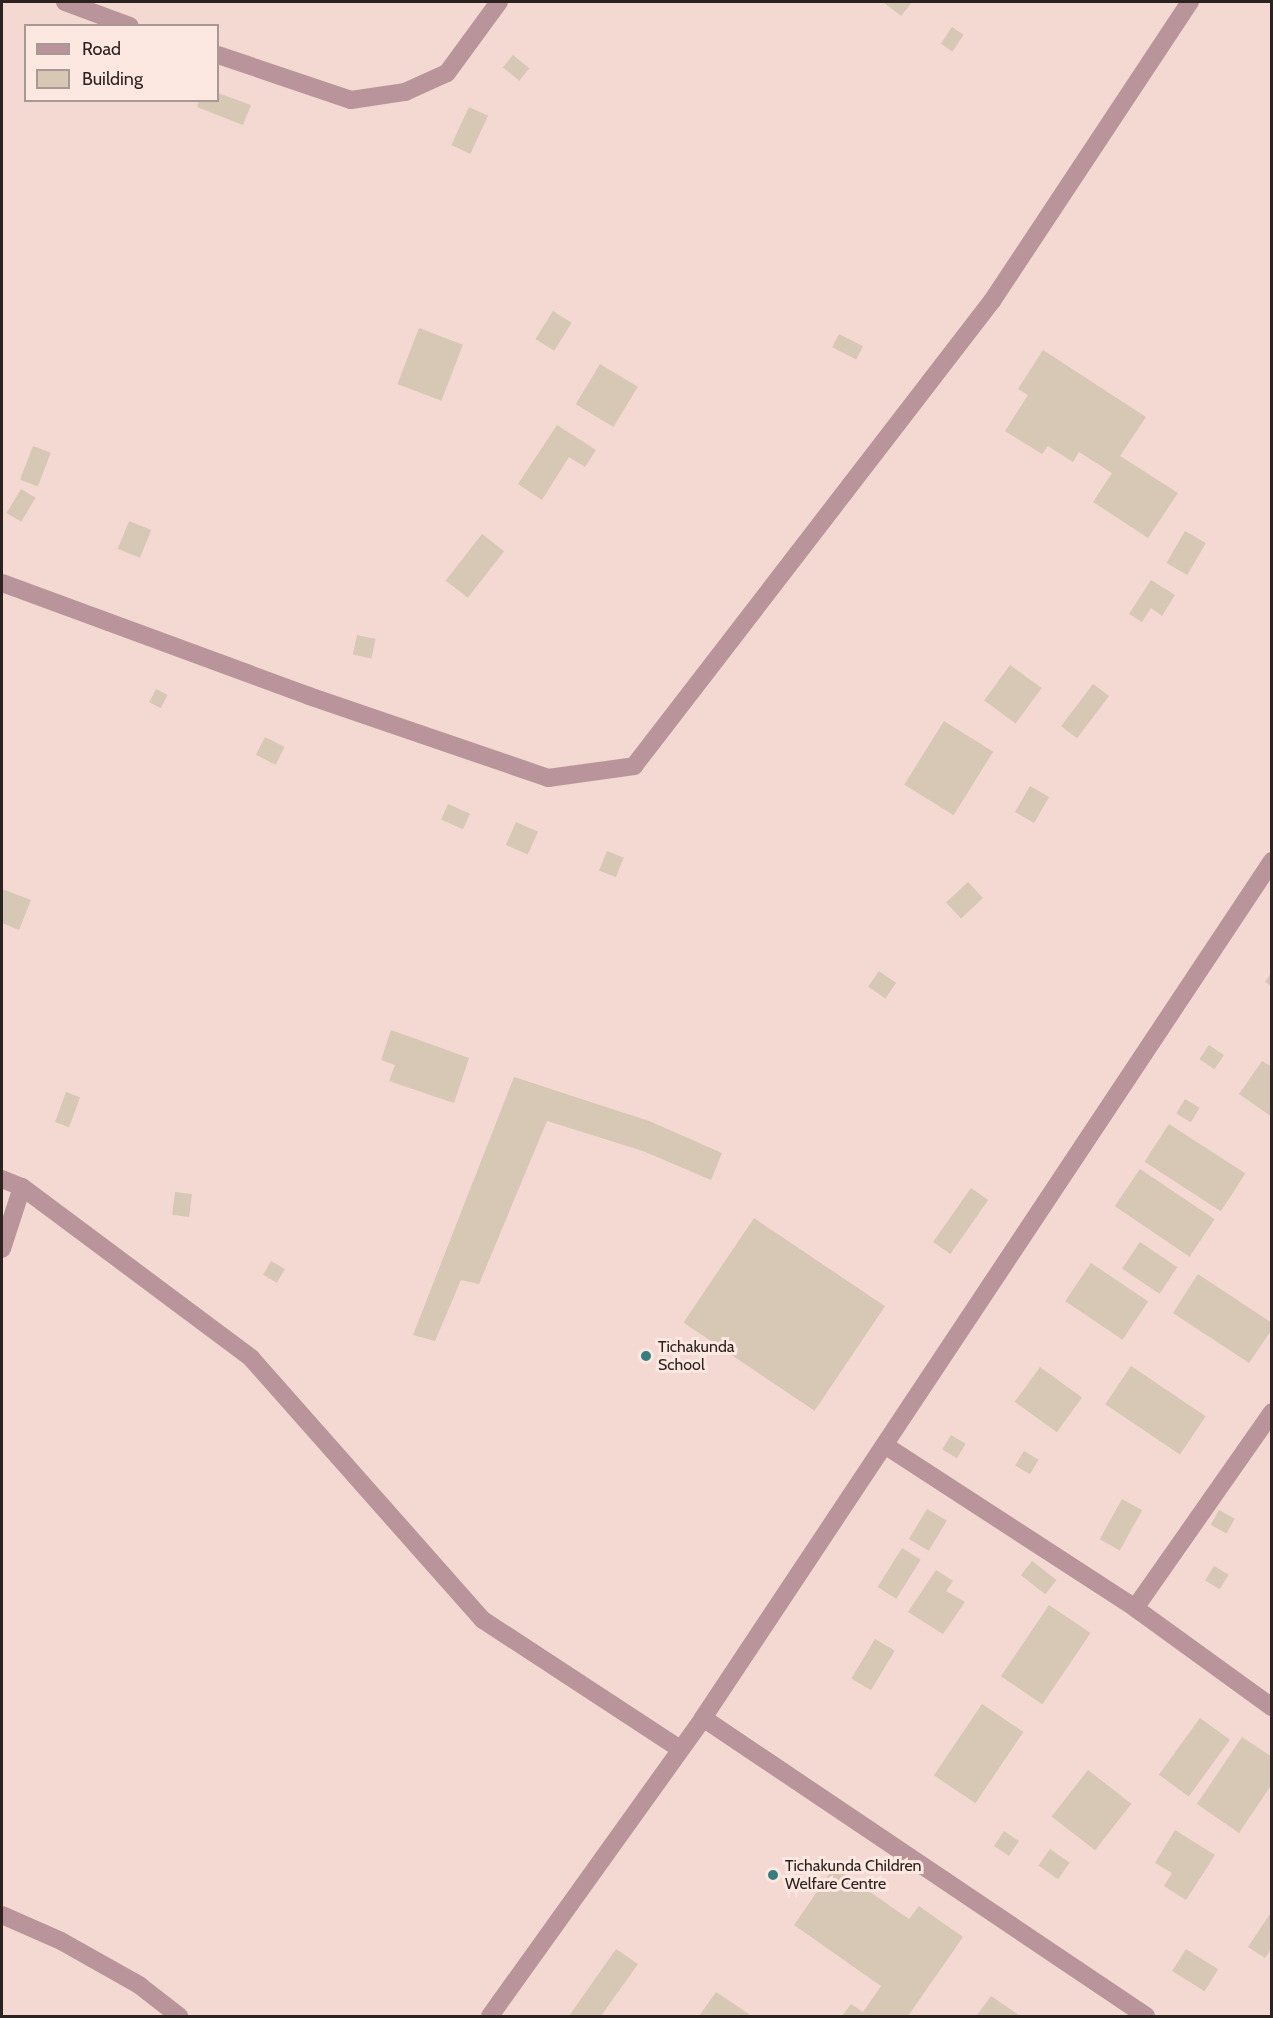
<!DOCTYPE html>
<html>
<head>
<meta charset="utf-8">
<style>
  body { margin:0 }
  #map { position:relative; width:1273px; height:2018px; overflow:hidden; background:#f3d9d1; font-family:Cabin,sans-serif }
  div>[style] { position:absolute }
  .building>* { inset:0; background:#d7c7b5; transform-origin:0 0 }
  .minor>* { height:18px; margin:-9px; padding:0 9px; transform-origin:9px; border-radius:9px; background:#b9959b }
  .dots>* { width:16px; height:16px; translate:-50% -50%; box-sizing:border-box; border:3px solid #fce8e1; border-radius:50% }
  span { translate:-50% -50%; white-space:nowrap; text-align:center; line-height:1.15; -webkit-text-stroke:6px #fce8e1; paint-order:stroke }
  .poi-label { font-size:16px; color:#2c2320 }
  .left { translate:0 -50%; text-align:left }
  .frame { position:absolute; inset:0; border:3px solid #2c2320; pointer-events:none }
  .legend { position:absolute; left:24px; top:24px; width:195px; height:78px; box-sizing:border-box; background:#fce8e1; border:2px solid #a99994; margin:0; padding:8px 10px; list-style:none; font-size:18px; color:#2c2320 }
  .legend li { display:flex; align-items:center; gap:12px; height:30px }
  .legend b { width:30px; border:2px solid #a99994 }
</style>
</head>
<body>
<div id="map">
  <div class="building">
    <div style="clip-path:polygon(883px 2px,912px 2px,901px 16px)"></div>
    <div style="left:952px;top:27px;width:14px;height:20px;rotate:34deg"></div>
    <div style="left:513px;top:55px;width:21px;height:16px;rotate:39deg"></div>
    <div style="clip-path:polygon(218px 93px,251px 105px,243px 125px,197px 107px,199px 100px,218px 100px)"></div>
    <div style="left:469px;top:107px;width:21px;height:42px;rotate:25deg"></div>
    <div style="left:553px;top:311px;width:22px;height:33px;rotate:32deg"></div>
    <div style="left:419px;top:328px;width:47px;height:60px;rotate:21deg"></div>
    <div style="left:839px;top:334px;width:27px;height:15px;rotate:27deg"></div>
    <div style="clip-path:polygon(1043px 350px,1146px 417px,1120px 456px,1178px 493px,1148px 538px,1093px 502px,1112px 473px,1079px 452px,1073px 462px,1048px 446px,1042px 454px,1005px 431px,1028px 395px,1018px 389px)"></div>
    <div style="left:600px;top:364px;width:44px;height:47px;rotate:31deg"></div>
    <div style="clip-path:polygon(557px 425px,596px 450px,585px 467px,569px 457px,542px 500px,518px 484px)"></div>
    <div style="left:33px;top:446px;width:19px;height:36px;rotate:21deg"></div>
    <div style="left:21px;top:489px;width:17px;height:28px;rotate:31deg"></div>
    <div style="left:129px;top:521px;width:24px;height:30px;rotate:22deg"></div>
    <div style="left:1185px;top:531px;width:24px;height:37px;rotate:30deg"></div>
    <div style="left:482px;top:534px;width:28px;height:59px;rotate:38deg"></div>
    <div style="clip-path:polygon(1151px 580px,1175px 595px,1162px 616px,1151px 608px,1142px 622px,1129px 614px)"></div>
    <div style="left:357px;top:635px;width:19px;height:20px;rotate:12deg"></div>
    <div style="left:1010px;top:665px;width:39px;height:44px;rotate:36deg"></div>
    <div style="left:1093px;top:684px;width:20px;height:53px;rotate:37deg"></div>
    <div style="left:156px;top:689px;width:13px;height:15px;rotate:27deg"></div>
    <div style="left:944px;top:721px;width:58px;height:75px;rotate:32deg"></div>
    <div style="left:265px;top:737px;width:22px;height:20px;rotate:27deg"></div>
    <div style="left:1030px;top:786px;width:22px;height:30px;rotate:30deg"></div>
    <div style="left:448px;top:804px;width:24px;height:17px;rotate:24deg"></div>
    <div style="left:516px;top:822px;width:24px;height:25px;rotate:24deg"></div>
    <div style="left:607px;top:851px;width:18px;height:21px;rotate:22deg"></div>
    <div style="left:968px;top:882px;width:22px;height:30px;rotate:47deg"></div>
    <div style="clip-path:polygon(2px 889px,31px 900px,19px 930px,2px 923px)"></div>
    <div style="left:879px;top:971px;width:21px;height:19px;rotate:35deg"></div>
    <div style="clip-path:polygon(1272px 972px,1272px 986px,1265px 982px)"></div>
    <div style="clip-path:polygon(391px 1030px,469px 1058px,454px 1103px,389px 1081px,395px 1065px,381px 1060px)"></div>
    <div style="left:1209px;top:1045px;width:18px;height:17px;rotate:34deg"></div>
    <div style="clip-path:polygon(1262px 1061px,1272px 1067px,1272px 1117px,1239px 1094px)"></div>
    <div style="clip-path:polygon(514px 1077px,649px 1121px,722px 1153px,711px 1180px,643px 1151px,547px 1121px,479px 1284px,461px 1280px,435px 1341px,413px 1335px)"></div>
    <div style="left:66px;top:1092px;width:15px;height:32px;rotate:20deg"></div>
    <div style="left:1185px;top:1099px;width:17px;height:17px;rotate:31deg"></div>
    <div style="left:1169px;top:1124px;width:91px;height:45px;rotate:33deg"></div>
    <div style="left:1140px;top:1169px;width:90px;height:45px;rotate:34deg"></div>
    <div style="left:971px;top:1188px;width:21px;height:66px;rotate:35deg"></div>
    <div style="left:175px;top:1192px;width:17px;height:23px;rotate:7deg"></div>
    <div style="left:754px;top:1218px;width:158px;height:126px;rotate:34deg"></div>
    <div style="left:1140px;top:1242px;width:45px;height:32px;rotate:34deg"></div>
    <div style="left:271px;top:1261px;width:16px;height:16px;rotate:30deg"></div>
    <div style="left:1091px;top:1263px;width:69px;height:46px;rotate:34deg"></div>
    <div style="clip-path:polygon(1198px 1274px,1272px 1323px,1272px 1329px,1249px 1363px,1173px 1313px)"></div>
    <div style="left:1131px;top:1366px;width:90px;height:46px;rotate:34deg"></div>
    <div style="left:1040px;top:1367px;width:52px;height:43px;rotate:36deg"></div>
    <div style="left:951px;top:1435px;width:17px;height:17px;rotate:31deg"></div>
    <div style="left:1024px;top:1451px;width:17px;height:17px;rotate:31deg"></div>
    <div style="left:1122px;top:1499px;width:23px;height:46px;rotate:29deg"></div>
    <div style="left:927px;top:1509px;width:23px;height:35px;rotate:31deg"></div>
    <div style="left:1219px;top:1510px;width:18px;height:17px;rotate:29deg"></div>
    <div style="left:902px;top:1548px;width:22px;height:46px;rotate:32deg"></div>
    <div style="left:1032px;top:1561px;width:31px;height:18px;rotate:38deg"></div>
    <div style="left:1214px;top:1566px;width:17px;height:17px;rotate:31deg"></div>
    <div style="clip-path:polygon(936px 1570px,953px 1581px,946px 1591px,965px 1602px,943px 1634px,908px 1612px)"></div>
    <div style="left:1049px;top:1605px;width:50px;height:86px;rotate:34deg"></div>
    <div style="left:875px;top:1639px;width:23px;height:46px;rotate:31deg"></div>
    <div style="left:982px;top:1704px;width:50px;height:86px;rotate:34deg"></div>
    <div style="left:1200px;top:1718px;width:37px;height:70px;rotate:36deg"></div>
    <div style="clip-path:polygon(1242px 1737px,1272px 1757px,1272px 1784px,1239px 1833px,1197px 1804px)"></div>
    <div style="left:1088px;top:1770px;width:55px;height:59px;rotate:38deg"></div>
    <div style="clip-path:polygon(1175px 1830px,1215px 1855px,1186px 1900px,1164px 1886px,1172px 1873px,1155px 1863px)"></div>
    <div style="left:1004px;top:1831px;width:18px;height:18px;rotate:34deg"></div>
    <div style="left:1050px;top:1849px;width:24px;height:20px;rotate:35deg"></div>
    <div style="clip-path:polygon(834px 1867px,909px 1919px,919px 1906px,963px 1937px,908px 2016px,842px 2016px,851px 2004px,863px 2012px,881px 1986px,794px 1925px)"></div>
    <div style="clip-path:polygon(1272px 1911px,1272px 1948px,1265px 1958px,1248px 1947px)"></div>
    <div style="clip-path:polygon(616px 1949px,638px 1964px,601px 2016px,569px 2016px)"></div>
    <div style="left:1186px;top:1949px;width:38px;height:26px;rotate:32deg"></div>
    <div style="clip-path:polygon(716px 1992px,752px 2016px,699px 2016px)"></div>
    <div style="clip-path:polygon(991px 1996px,1020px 2016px,977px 2015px)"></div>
  </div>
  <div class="minor">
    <div style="left:65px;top:2px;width:69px;rotate:20.3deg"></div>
    <div style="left:218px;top:55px;width:140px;rotate:18.7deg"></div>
    <div style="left:351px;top:100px;width:55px;rotate:-8.4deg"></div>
    <div style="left:405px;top:92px;width:46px;rotate:-24.3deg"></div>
    <div style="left:447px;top:73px;width:88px;rotate:-53.8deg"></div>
    <div style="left:2px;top:583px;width:327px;rotate:20.2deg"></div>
    <div style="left:309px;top:696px;width:253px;rotate:18.9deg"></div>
    <div style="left:548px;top:778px;width:87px;rotate:-7.9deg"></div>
    <div style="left:634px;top:766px;width:587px;rotate:-52.41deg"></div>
    <div style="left:992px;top:301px;width:359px;rotate:-56.5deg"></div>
    <div style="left:2px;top:1179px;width:22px;rotate:22deg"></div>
    <div style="left:22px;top:1187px;width:65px;rotate:107.9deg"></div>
    <div style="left:22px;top:1187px;width:286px;rotate:36.7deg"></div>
    <div style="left:251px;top:1358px;width:350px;rotate:48.5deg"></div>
    <div style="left:483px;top:1620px;width:235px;rotate:33.2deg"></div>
    <div style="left:886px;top:1446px;width:297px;rotate:33deg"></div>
    <div style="left:1135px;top:1608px;width:169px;rotate:35.9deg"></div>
    <div style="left:1135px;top:1608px;width:239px;rotate:-55deg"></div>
    <div style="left:703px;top:1718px;width:534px;rotate:33.93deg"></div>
    <div style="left:2px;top:1915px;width:64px;rotate:23.8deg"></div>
    <div style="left:61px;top:1941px;width:90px;rotate:29.4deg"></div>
    <div style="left:139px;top:1985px;width:51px;rotate:37.8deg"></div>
    <div style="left:490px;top:2016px;width:366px;rotate:-54.4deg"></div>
    <div style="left:703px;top:1718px;width:1029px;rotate:-56.42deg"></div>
  </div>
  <div class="dots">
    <div style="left:646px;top:1356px;background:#357e7f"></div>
    <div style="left:773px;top:1875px;background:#357e7f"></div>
  </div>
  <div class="poi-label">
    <span class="left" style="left:658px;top:1356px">Tichakunda<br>School</span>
    <span class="left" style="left:785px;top:1875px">Tichakunda Children<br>Welfare Centre</span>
  </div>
  <div class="frame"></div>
  <ul class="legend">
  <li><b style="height:8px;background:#b9959b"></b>Road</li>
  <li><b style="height:16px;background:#d7c7b5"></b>Building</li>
  </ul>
</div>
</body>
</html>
